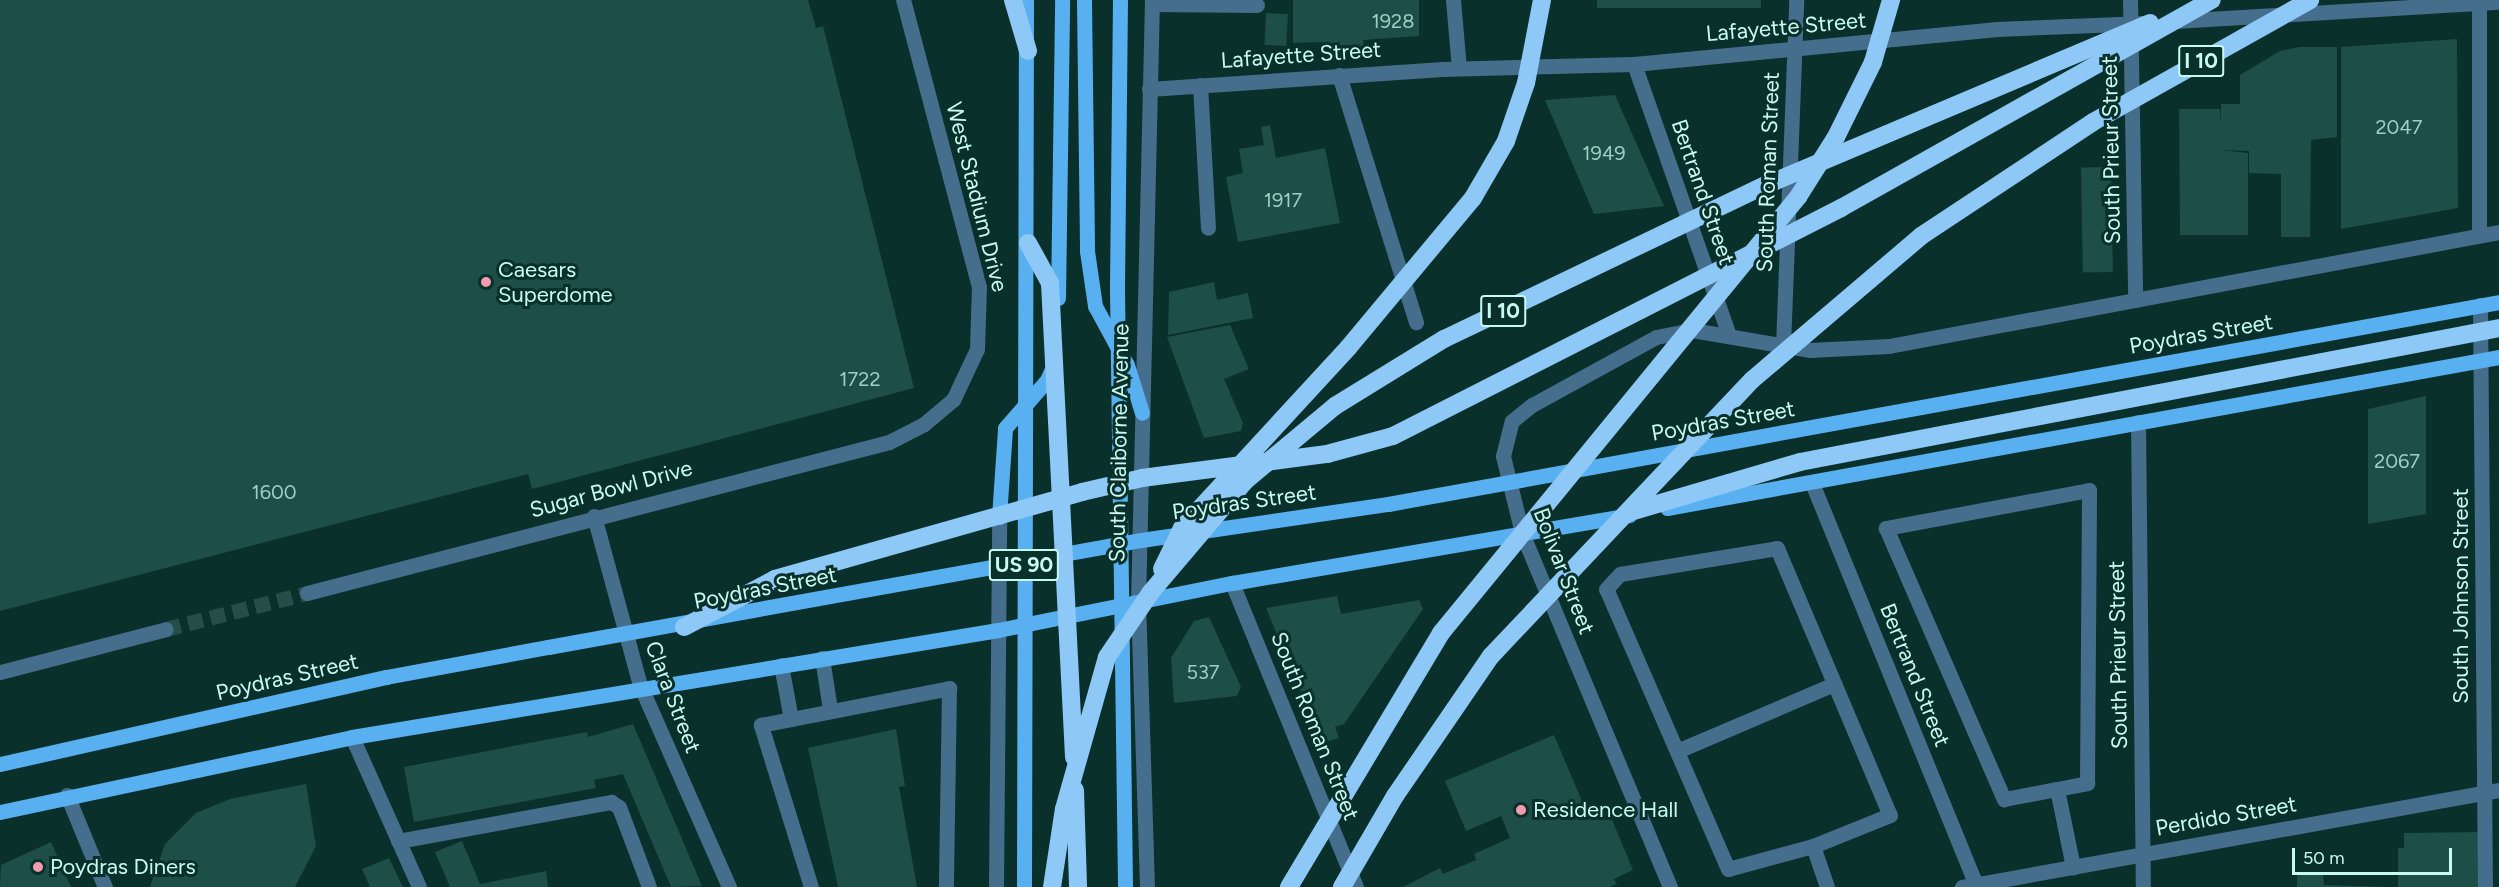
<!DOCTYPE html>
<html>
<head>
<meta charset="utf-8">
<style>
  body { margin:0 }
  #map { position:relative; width:2499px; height:887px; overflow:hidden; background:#0a302b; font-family:Figtree,sans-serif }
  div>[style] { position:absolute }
  .building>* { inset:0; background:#1d4e47; transform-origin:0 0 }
  .minor-tunnel>* { height:15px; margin-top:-7.5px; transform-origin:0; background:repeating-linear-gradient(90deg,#264e49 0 15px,transparent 0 23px) }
  .minor>* { height:15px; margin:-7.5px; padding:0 7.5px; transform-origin:7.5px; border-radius:7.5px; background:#456d8c }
  .major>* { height:15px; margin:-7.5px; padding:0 7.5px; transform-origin:7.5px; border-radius:7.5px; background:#58b0f1 }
  .highway>* { height:18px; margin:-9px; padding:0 9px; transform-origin:9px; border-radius:9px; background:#8dc8f6 }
  .dots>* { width:16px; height:16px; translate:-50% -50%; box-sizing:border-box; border:3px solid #0a302b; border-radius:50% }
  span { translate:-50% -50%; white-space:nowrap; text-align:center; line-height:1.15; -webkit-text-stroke:6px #0a302b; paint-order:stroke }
  .number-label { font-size:20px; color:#9ccfc6 }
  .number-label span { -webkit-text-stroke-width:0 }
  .shield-label span { padding:2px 4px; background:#0a302b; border:2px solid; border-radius:4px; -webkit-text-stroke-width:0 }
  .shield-label { font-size:21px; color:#c7faf1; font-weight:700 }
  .street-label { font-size:22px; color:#c7faf1 }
  .poi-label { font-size:22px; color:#c7faf1 }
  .left { translate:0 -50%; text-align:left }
  .scale { position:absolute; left:2292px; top:848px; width:160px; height:27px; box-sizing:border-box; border:3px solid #c7faf1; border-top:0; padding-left:8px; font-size:18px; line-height:21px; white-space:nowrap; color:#c7faf1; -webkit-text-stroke:4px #0a302b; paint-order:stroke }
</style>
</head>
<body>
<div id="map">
  <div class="building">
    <div style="clip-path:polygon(0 0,808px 0,816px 28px,823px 26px,914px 388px,532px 489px,528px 474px,0 611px)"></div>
    <div style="clip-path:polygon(1293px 0,1419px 0,1419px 36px,1363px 40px,1364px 47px,1322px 50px,1322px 42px,1293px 43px)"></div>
    <div style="left:1597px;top:0;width:164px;height:8px"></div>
    <div style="left:1266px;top:13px;width:22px;height:32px;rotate:3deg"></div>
    <div style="clip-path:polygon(2457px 39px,2458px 208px,2341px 229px,2341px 47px)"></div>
    <div style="clip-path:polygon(2299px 47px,2337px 47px,2337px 137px,2311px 140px,2310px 237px,2281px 237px,2281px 174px,2249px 173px,2249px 151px,2220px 150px,2248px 153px,2248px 235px,2180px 235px,2179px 109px,2220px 109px,2221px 124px,2221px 104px,2240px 104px,2240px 75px,2280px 51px)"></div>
    <div style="clip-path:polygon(1615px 95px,1664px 206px,1594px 214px,1545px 100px)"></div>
    <div style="clip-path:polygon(1270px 125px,1276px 158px,1325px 148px,1340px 223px,1238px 242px,1226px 177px,1243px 173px,1239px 149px,1264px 145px,1261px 127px)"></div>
    <div style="left:2111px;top:167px;width:105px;height:30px;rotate:89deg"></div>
    <div style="clip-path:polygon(1214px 282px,1217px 300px,1248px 293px,1253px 318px,1168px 335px,1169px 292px)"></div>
    <div style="clip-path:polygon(1230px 325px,1249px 369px,1224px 379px,1243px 423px,1241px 431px,1204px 438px,1167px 337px)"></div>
    <div style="clip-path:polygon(2426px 396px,2426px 514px,2368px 524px,2368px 409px)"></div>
    <div style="clip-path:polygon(1337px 596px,1341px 614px,1419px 600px,1423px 609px,1344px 724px,1335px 727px,1339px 738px,1322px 743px,1266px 608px)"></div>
    <div style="clip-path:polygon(1209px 617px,1241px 687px,1237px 696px,1174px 703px,1171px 658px,1194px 621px)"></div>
    <div style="clip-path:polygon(633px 724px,702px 886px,671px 887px,623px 774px,594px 780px,596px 788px,414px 822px,404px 767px,587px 732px,588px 737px)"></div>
    <div style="clip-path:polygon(896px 729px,905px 786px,899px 787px,917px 887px,838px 887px,808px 748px)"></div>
    <div style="clip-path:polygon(1554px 735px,1587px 813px,1606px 805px,1633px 870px,1614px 879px,1617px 884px,1610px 887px,1403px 887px,1440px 868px,1443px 874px,1476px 860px,1474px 854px,1510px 838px,1501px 816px,1466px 831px,1445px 781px)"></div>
    <div style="clip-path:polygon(306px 784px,316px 846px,295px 887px,150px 887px,165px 844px,196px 813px,230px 799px)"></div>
    <div style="clip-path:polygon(2481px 832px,2481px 887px,2398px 887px,2398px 848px,2404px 848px,2404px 833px)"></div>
    <div style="clip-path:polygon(462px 841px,480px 884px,546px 871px,548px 887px,450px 887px,435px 852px)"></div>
    <div style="clip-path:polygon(51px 842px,71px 887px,0 887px,1px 865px)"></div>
    <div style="clip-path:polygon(389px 858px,403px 887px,370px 887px,362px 869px)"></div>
    <div style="clip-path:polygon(2297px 873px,2323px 873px,2324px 885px,2387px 887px,2297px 887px)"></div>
  </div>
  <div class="minor-tunnel">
    <div style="left:166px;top:629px;width:146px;rotate:-14.3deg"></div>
  </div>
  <div class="minor">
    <div style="left:1453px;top:0;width:68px;rotate:85deg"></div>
    <div style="left:2130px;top:0;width:300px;rotate:89deg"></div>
    <div style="left:1152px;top:4px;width:105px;rotate:0.5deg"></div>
    <div style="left:2175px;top:21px;width:325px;rotate:-3.4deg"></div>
    <div style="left:1634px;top:64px;width:287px;rotate:70.7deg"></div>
    <div style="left:1339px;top:75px;width:259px;rotate:72.7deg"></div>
    <div style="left:1200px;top:85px;width:143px;rotate:86.8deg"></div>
    <div style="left:1149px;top:89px;width:294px;rotate:-3.9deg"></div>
    <div style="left:1442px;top:69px;width:192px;rotate:-1.5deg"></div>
    <div style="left:1634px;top:64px;width:365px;rotate:-5.5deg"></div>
    <div style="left:1997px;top:29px;width:148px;rotate:-2.3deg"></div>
    <div style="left:2479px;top:235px;width:231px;rotate:-90deg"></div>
    <div style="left:2480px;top:305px;width:582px;rotate:89.51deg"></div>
    <div style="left:1783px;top:346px;width:346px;rotate:-87.8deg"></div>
    <div style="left:2138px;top:422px;width:465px;rotate:89.4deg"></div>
    <div style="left:1812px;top:483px;width:433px;rotate:67.8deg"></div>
    <div style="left:594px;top:516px;width:175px;rotate:74.8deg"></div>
    <div style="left:640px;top:685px;width:221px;rotate:66.2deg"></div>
    <div style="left:1777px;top:548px;width:290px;rotate:67.1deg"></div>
    <div style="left:1890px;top:815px;width:83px;rotate:158.1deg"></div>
    <div style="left:1813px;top:846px;width:88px;rotate:164.9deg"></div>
    <div style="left:1728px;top:869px;width:305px;rotate:-113.5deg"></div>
    <div style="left:1606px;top:589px;width:21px;rotate:-47deg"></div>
    <div style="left:1620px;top:574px;width:159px;rotate:-9.4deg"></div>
    <div style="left:1232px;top:583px;width:328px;rotate:67.8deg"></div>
    <div style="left:307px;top:593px;width:601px;rotate:-14.54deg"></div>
    <div style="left:889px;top:442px;width:39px;rotate:-27deg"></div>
    <div style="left:924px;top:424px;width:38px;rotate:-40deg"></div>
    <div style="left:953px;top:400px;width:56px;rotate:-64.8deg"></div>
    <div style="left:977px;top:349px;width:62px;rotate:-88.2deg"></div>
    <div style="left:979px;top:287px;width:297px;rotate:-104.8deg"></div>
    <div style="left:822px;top:658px;width:52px;rotate:81.1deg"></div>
    <div style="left:781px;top:665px;width:55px;rotate:79.5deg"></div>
    <div style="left:0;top:672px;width:171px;rotate:-14.5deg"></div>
    <div style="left:352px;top:737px;width:164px;rotate:65.9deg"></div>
    <div style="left:1677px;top:751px;width:171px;rotate:-23.1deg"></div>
    <div style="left:2057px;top:789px;width:31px;rotate:-11deg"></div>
    <div style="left:2087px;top:783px;width:293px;rotate:-89.6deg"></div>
    <div style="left:2089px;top:490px;width:207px;rotate:169.4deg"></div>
    <div style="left:1886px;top:528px;width:296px;rotate:66.5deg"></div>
    <div style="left:2004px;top:799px;width:54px;rotate:-10.7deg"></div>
    <div style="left:2057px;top:789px;width:80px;rotate:78.4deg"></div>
    <div style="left:67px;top:795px;width:100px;rotate:67.6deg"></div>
    <div style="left:398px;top:841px;width:217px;rotate:-10.4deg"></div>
    <div style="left:611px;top:802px;width:9px;rotate:32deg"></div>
    <div style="left:619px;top:807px;width:85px;rotate:69.4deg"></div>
    <div style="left:1813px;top:846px;width:43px;rotate:71.1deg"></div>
    <div style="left:811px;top:887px;width:170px;rotate:-107.2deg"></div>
    <div style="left:761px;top:725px;width:192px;rotate:-11.1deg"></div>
    <div style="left:949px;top:688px;width:199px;rotate:90.9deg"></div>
    <div style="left:996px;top:887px;width:370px;rotate:-89.5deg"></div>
    <div style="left:1147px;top:887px;width:284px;rotate:-91.8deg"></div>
    <div style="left:1138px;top:603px;width:603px;rotate:-88.67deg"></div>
    <div style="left:1670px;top:887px;width:384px;rotate:-112.7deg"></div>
    <div style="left:1522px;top:533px;width:79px;rotate:-103.9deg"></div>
    <div style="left:1503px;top:456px;width:36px;rotate:-76deg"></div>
    <div style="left:1512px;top:421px;width:26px;rotate:-39deg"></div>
    <div style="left:1532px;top:405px;width:141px;rotate:-28.7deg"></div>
    <div style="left:1656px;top:337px;width:37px;rotate:-11deg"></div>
    <div style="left:1692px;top:330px;width:120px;rotate:9.6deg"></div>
    <div style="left:1810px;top:350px;width:79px;rotate:-2.9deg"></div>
    <div style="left:1889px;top:346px;width:621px;rotate:-10.59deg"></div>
    <div style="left:1962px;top:887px;width:546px;rotate:-10.24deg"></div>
  </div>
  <div class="major">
    <div style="left:1084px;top:0;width:251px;rotate:89.3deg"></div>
    <div style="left:1087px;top:251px;width:56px;rotate:81.7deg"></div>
    <div style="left:1095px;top:306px;width:67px;rotate:61.5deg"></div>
    <div style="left:1127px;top:365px;width:50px;rotate:72.6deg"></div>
    <div style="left:1120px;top:0;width:289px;rotate:90.6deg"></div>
    <div style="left:1117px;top:289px;width:598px;rotate:89.23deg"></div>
    <div style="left:1058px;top:298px;width:298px;rotate:-89.2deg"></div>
    <div style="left:1667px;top:508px;width:846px;rotate:-10.29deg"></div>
    <div style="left:999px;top:517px;width:89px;rotate:-86.1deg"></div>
    <div style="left:1005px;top:428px;width:64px;rotate:-48.8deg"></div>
    <div style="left:1047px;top:380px;width:17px;rotate:-66deg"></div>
    <div style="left:0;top:764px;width:396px;rotate:-12.7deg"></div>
    <div style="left:386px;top:677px;width:165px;rotate:-10.5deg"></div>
    <div style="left:548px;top:647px;width:603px;rotate:-10.23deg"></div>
    <div style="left:1141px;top:540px;width:250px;rotate:-8.3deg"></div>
    <div style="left:1388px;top:504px;width:1129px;rotate:-10.3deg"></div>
    <div style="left:0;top:812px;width:360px;rotate:-12deg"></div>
    <div style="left:352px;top:737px;width:655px;rotate:-9.4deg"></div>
    <div style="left:998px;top:630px;width:239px;rotate:-11.4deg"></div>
    <div style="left:1232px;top:583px;width:403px;rotate:-9.7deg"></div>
    <div style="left:1024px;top:887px;width:887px;rotate:-89.87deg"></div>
  </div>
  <div class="highway">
    <div style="left:1013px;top:0;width:53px;rotate:73.6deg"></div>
    <div style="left:1028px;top:243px;width:46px;rotate:61.2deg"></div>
    <div style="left:1050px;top:283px;width:475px;rotate:87.1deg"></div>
    <div style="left:1630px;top:512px;width:177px;rotate:-16.4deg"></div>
    <div style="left:1800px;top:462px;width:712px;rotate:-10.85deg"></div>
    <div style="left:1162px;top:569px;width:46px;rotate:-64deg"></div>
    <div style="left:1182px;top:528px;width:245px;rotate:-47.3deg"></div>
    <div style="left:1348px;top:348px;width:195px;rotate:-50.2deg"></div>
    <div style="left:1473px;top:198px;width:66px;rotate:-59.9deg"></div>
    <div style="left:1506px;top:141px;width:61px;rotate:-71deg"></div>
    <div style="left:1526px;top:83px;width:85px;rotate:-79.1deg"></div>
    <div style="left:684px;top:627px;width:103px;rotate:-27.8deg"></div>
    <div style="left:775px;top:579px;width:319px;rotate:-15.8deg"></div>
    <div style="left:1082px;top:492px;width:62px;rotate:-13.1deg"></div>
    <div style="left:1142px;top:478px;width:187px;rotate:-7.4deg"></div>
    <div style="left:1327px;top:454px;width:68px;rotate:-15.3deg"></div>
    <div style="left:1393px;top:436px;width:503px;rotate:-26.97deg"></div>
    <div style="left:1841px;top:208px;width:425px;rotate:-29.3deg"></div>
    <div style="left:1075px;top:790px;width:97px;rotate:88.2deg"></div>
    <div style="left:1052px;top:887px;width:79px;rotate:-81.3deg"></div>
    <div style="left:1064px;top:809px;width:158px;rotate:-74.2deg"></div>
    <div style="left:1107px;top:657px;width:78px;rotate:-55.9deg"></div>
    <div style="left:1151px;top:592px;width:145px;rotate:-49.7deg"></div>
    <div style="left:1245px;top:481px;width:117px;rotate:-39.8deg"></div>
    <div style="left:1335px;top:406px;width:128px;rotate:-31.6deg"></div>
    <div style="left:1444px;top:339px;width:355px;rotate:-25.6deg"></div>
    <div style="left:1764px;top:186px;width:419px;rotate:-22.9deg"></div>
    <div style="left:1289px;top:887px;width:296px;rotate:-59.1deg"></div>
    <div style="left:1441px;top:633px;width:564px;rotate:-50.69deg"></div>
    <div style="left:1798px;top:197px;width:71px;rotate:-57.7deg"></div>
    <div style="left:1836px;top:137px;width:84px;rotate:-63.7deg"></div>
    <div style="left:1873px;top:62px;width:65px;rotate:-73.8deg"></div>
    <div style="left:1342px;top:887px;width:105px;rotate:-59.8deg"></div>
    <div style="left:1395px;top:796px;width:170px;rotate:-55.6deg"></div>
    <div style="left:1491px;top:656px;width:380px;rotate:-46.6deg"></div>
    <div style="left:1752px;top:380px;width:222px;rotate:-40.4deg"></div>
    <div style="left:1921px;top:236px;width:206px;rotate:-33.5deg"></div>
    <div style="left:2093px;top:122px;width:249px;rotate:-29.3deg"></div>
  </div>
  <div class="dots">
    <div style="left:486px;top:282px;background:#f29ab0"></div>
    <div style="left:1521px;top:810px;background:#f29ab0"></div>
    <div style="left:38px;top:867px;background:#f29ab0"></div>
  </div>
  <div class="number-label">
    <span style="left:1393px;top:21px">1928</span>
    <span style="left:2399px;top:127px">2047</span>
    <span style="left:1604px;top:153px">1949</span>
    <span style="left:1283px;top:200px">1917</span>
    <span style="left:860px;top:379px">1722</span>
    <span style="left:2397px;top:461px">2067</span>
    <span style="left:274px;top:492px">1600</span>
    <span style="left:1203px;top:672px">537</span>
  </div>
  <div class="shield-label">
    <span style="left:2201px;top:61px">I 10</span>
    <span style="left:1503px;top:311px">I 10</span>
    <span style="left:1024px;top:565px">US 90</span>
  </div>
  <div class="street-label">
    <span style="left:1786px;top:27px;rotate:-5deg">Lafayette Street</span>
    <span style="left:1301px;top:55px;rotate:-4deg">Lafayette Street</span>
    <span style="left:2111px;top:150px;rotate:-91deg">South Prieur Street</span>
    <span style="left:1768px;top:172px;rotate:-88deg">South Roman Street</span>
    <span style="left:1703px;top:192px;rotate:71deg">Bertrand Street</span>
    <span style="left:977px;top:197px;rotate:76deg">West Stadium Drive</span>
    <span style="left:2201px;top:334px;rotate:-10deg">Poydras Street</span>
    <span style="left:1723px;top:421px;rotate:-10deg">Poydras Street</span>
    <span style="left:1119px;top:443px;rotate:-89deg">South Claiborne Avenue</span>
    <span style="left:611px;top:489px;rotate:-15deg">Sugar Bowl Drive</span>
    <span style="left:1244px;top:502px;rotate:-8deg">Poydras Street</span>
    <span style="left:1564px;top:571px;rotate:69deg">Bolivar Street</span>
    <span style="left:765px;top:588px;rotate:-11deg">Poydras Street</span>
    <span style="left:2461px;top:596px;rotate:-90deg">South Johnson Street</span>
    <span style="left:2118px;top:655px;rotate:-91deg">South Prieur Street</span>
    <span style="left:1915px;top:675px;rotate:68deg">Bertrand Street</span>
    <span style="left:287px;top:677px;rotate:-13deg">Poydras Street</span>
    <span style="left:673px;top:697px;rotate:69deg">Clara Street</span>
    <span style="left:1315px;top:726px;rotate:68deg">South Roman Street</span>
    <span style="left:2226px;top:816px;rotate:-10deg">Perdido Street</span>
  </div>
  <div class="poi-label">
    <span class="left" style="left:498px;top:282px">Caesars<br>Superdome</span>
    <span class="left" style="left:1533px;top:810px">Residence Hall</span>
    <span class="left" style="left:50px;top:867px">Poydras Diners</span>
  </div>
  <div class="scale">50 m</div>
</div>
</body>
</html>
